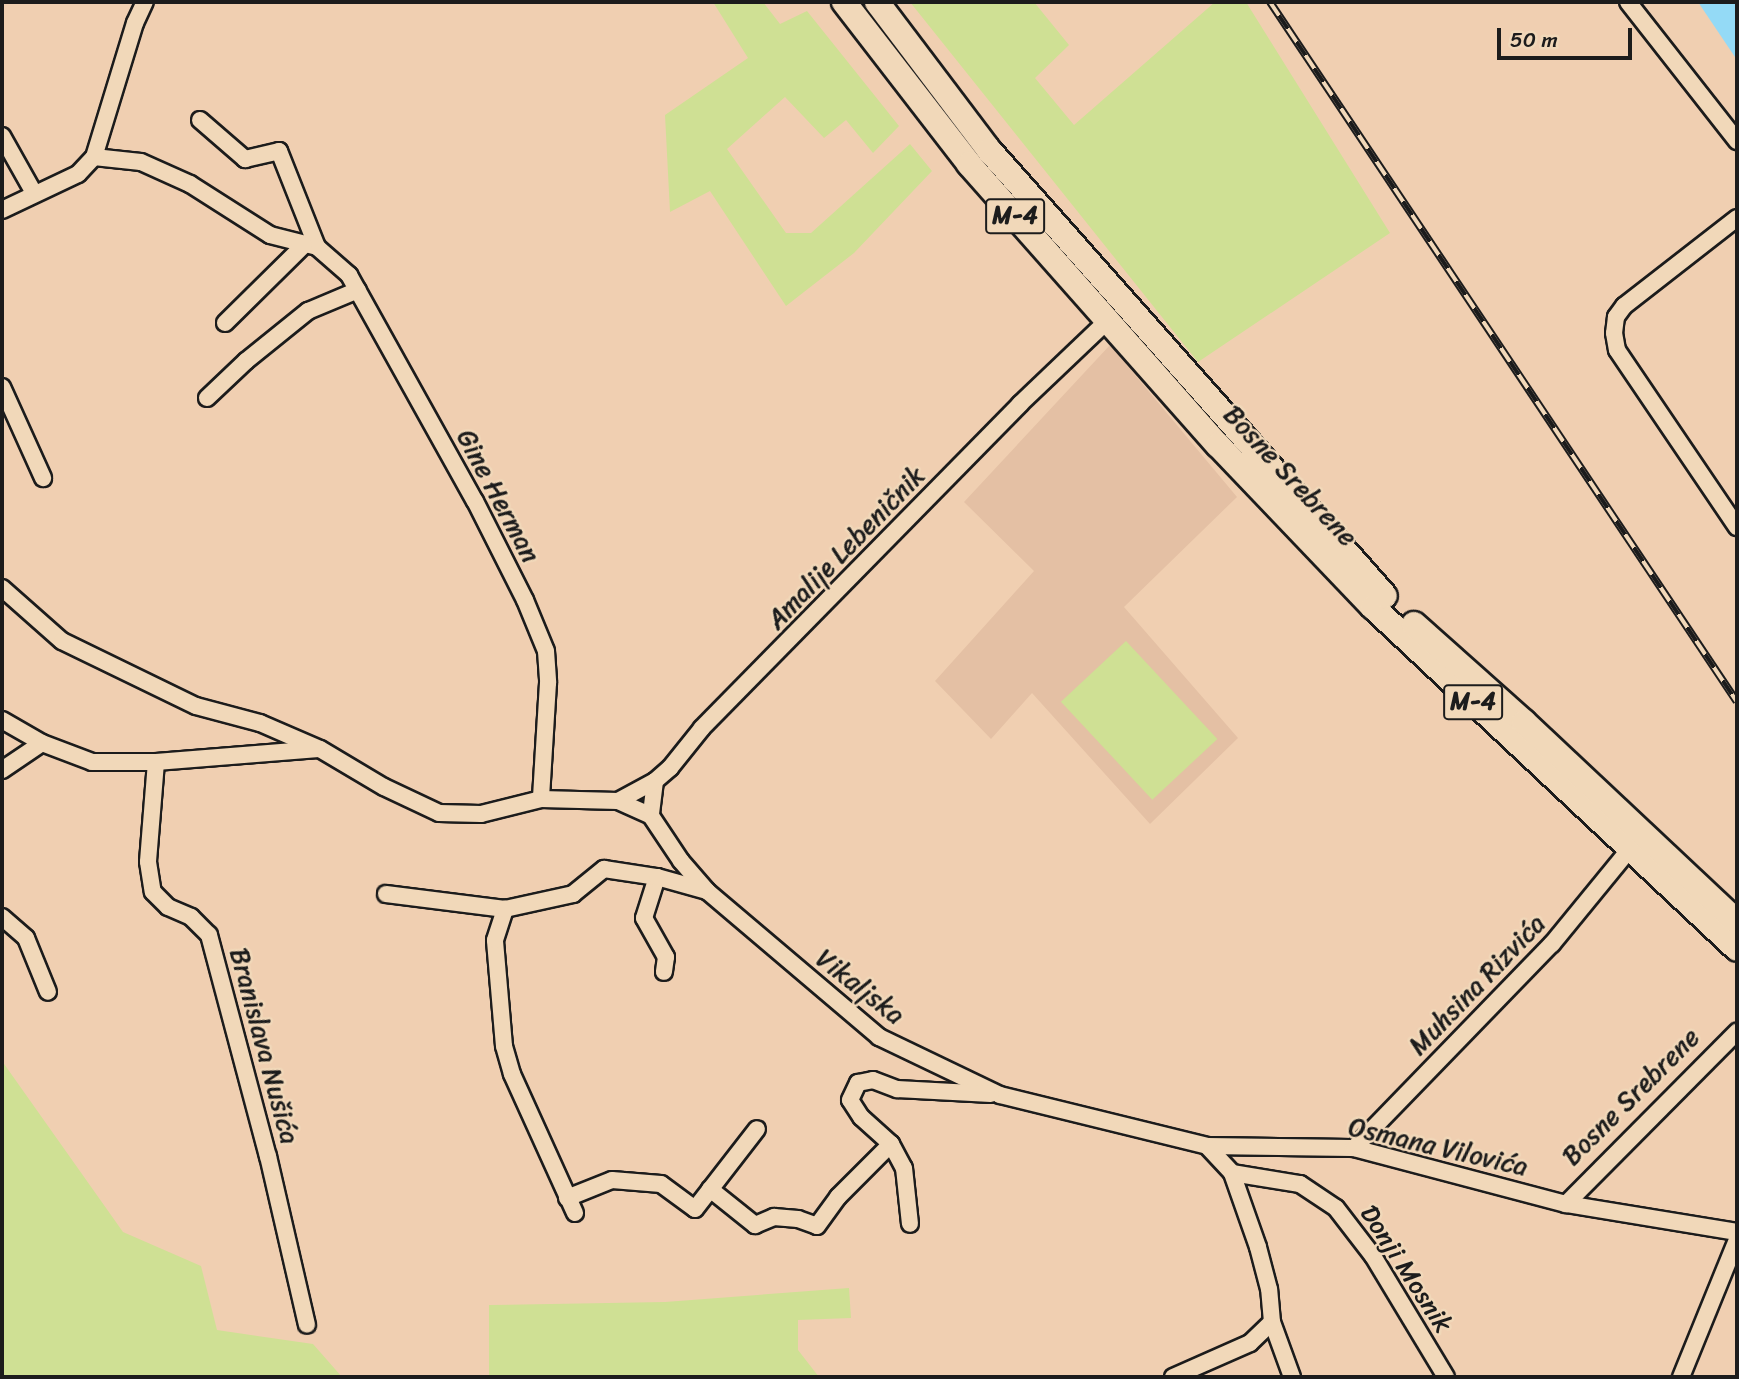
<!DOCTYPE html>
<html>
<head>
<meta charset="utf-8">
<style>
  body { margin:0 }
  #map { position:relative; width:1739px; height:1379px; overflow:hidden; background:#f0cfb1; font-family:Sriracha,sans-serif }
  div>[style] { position:absolute }
  .built>* { inset:0; background:#e4c0a4 }
  .green>* { inset:0; background:#cfe094; transform-origin:0 0 }
  .water>* { inset:0; background:#94daf6 }
  .roads { filter:drop-shadow(2px 0 #1c1c1c) drop-shadow(-2px 0 #1c1c1c) drop-shadow(0 2px #1c1c1c) drop-shadow(0 -2px #1c1c1c) }
  .minor>* { height:16px; margin:-8px; padding:0 8px; transform-origin:8px; border-radius:8px; background:#f1d8b9 }
  .primary>* { height:24px; margin:-12px; padding:0 12px; transform-origin:12px; border-radius:12px; background:#f1d8b9 }
  .rail>* { height:8px; margin-top:-4px; transform-origin:0; background:repeating-linear-gradient(90deg,#f1d8b9 0 16px,#1c1c1c 0 32px); box-sizing:border-box; border-block:2px solid #1c1c1c }
  span { translate:-50% -50%; white-space:nowrap; text-align:center; line-height:1.15; -webkit-text-stroke:5px #f1d8b9; paint-order:stroke }
  .shield-label span { padding:2px 5px; background:#f1d8b9; border:2px solid; border-radius:5px; -webkit-text-stroke-width:0 }
  .shield-label { font-size:24px; color:#1c1c1c; font-weight:700 }
  .street-label { font-size:26px; color:#1c1c1c }
  .frame { position:absolute; inset:0; border:4px solid #1c1c1c; pointer-events:none }
  .scale { position:absolute; left:1497px; top:28px; width:135px; height:32px; box-sizing:border-box; border:4px solid #1c1c1c; border-top:0; padding-left:9px; font-size:21px; line-height:24px; white-space:nowrap; color:#1c1c1c; -webkit-text-stroke:5px #f1d8b9; paint-order:stroke }
</style>
</head>
<body>
<div id="map">
  <div class="built">
    <div style="clip-path:polygon(1110px 345px,1237px 497px,1124px 607px,1238px 738px,1150px 824px,1032px 693px,991px 739px,935px 681px,1034px 571px,964px 502px)"></div>
  </div>
  <div class="green">
    <div style="clip-path:polygon(713px 2px,763px 2px,780px 24px,807px 11px,899px 126px,873px 153px,846px 120px,824px 138px,785px 97px,727px 149px,786px 233px,811px 233px,910px 144px,932px 171px,854px 253px,786px 306px,710px 191px,670px 212px,665px 115px,748px 58px)"></div>
    <div style="clip-path:polygon(910px 2px,1034px 2px,1069px 45px,1035px 78px,1074px 125px,1215px 2px,1246px 2px,1390px 233px,1198px 362px)"></div>
    <div style="left:1126px;top:641px;width:134px;height:89px;rotate:47deg"></div>
    <div style="clip-path:polygon(2px 1061px,123px 1232px,201px 1266px,217px 1330px,313px 1344px,342px 1377px,2px 1377px)"></div>
    <div style="clip-path:polygon(849px 1288px,851px 1318px,798px 1320px,798px 1350px,819px 1377px,489px 1377px,489px 1305px,665px 1302px)"></div>
  </div>
  <div class="water">
    <div style="clip-path:polygon(1698px 2px,1737px 2px,1737px 60px)"></div>
  </div>
  <div class="roads">
    <div class="minor">
      <div style="left:1628px;top:2px;width:177px;rotate:51.9deg"></div>
      <div style="left:200px;top:120px;width:60px;rotate:40.9deg"></div>
      <div style="left:245px;top:159px;width:35px;rotate:-13deg"></div>
      <div style="left:279px;top:151px;width:103px;rotate:68.4deg"></div>
      <div style="left:2px;top:136px;width:65px;rotate:60.7deg"></div>
      <div style="left:94px;top:157px;width:47px;rotate:6.1deg"></div>
      <div style="left:141px;top:162px;width:54px;rotate:24.2deg"></div>
      <div style="left:190px;top:184px;width:95px;rotate:32.5deg"></div>
      <div style="left:270px;top:235px;width:49px;rotate:14.3deg"></div>
      <div style="left:317px;top:247px;width:43px;rotate:41.2deg"></div>
      <div style="left:349px;top:275px;width:259px;rotate:60.9deg"></div>
      <div style="left:475px;top:501px;width:111px;rotate:63.2deg"></div>
      <div style="left:525px;top:600px;width:55px;rotate:67.6deg"></div>
      <div style="left:546px;top:651px;width:32px;rotate:86deg"></div>
      <div style="left:548px;top:683px;width:116px;rotate:93.5deg"></div>
      <div style="left:2px;top:210px;width:84px;rotate:-25.3deg"></div>
      <div style="left:78px;top:174px;width:23px;rotate:-47deg"></div>
      <div style="left:94px;top:157px;width:140px;rotate:-73deg"></div>
      <div style="left:135px;top:23px;width:23px;rotate:-65deg"></div>
      <div style="left:1737px;top:218px;width:143px;rotate:142.1deg"></div>
      <div style="left:1624px;top:306px;width:14px;rotate:126deg"></div>
      <div style="left:1616px;top:317px;width:16px;rotate:97deg"></div>
      <div style="left:1614px;top:333px;width:17px;rotate:80deg"></div>
      <div style="left:1617px;top:350px;width:214px;rotate:55.9deg"></div>
      <div style="left:225px;top:323px;width:111px;rotate:-44.6deg"></div>
      <div style="left:2px;top:387px;width:100px;rotate:65.7deg"></div>
      <div style="left:207px;top:398px;width:54px;rotate:-43.5deg"></div>
      <div style="left:246px;top:361px;width:80px;rotate:-38.9deg"></div>
      <div style="left:308px;top:311px;width:54px;rotate:-22.8deg"></div>
      <div style="left:2px;top:588px;width:80px;rotate:41.5deg"></div>
      <div style="left:62px;top:641px;width:149px;rotate:25.9deg"></div>
      <div style="left:196px;top:706px;width:66px;rotate:14.9deg"></div>
      <div style="left:260px;top:723px;width:65px;rotate:23.4deg"></div>
      <div style="left:320px;top:749px;width:74px;rotate:30.7deg"></div>
      <div style="left:384px;top:787px;width:61px;rotate:25.3deg"></div>
      <div style="left:439px;top:813px;width:42px;rotate:1.4deg"></div>
      <div style="left:481px;top:814px;width:62px;rotate:-14deg"></div>
      <div style="left:541px;top:799px;width:77px;rotate:1.5deg"></div>
      <div style="left:618px;top:801px;width:36px;rotate:24deg"></div>
      <div style="left:2px;top:720px;width:46px;rotate:29.9deg"></div>
      <div style="left:42px;top:743px;width:53px;rotate:20.8deg"></div>
      <div style="left:92px;top:762px;width:64px"></div>
      <div style="left:156px;top:762px;width:163px;rotate:-4.6deg"></div>
      <div style="left:156px;top:762px;width:100px;rotate:94.6deg"></div>
      <div style="left:148px;top:862px;width:30px;rotate:81deg"></div>
      <div style="left:153px;top:892px;width:21px;rotate:45deg"></div>
      <div style="left:168px;top:907px;width:25px;rotate:23deg"></div>
      <div style="left:191px;top:917px;width:25px;rotate:45deg"></div>
      <div style="left:209px;top:935px;width:229px;rotate:75.1deg"></div>
      <div style="left:268px;top:1156px;width:173px;rotate:77deg"></div>
      <div style="left:2px;top:770px;width:48px;rotate:-34deg"></div>
      <div style="left:655px;top:781px;width:35px;rotate:97deg"></div>
      <div style="left:651px;top:816px;width:54px;rotate:56.3deg"></div>
      <div style="left:681px;top:861px;width:40px;rotate:49deg"></div>
      <div style="left:707px;top:891px;width:226px;rotate:40.3deg"></div>
      <div style="left:879px;top:1037px;width:134px;rotate:25.6deg"></div>
      <div style="left:1000px;top:1095px;width:213px;rotate:13.8deg"></div>
      <div style="left:1207px;top:1146px;width:147px;rotate:0.8deg"></div>
      <div style="left:1354px;top:1148px;width:219px;rotate:14.8deg"></div>
      <div style="left:1566px;top:1204px;width:173px;rotate:9.3deg"></div>
      <div style="left:618px;top:801px;width:42px;rotate:-28.4deg"></div>
      <div style="left:655px;top:781px;width:20px;rotate:-41deg"></div>
      <div style="left:670px;top:768px;width:51px;rotate:-51.3deg"></div>
      <div style="left:702px;top:728px;width:454px;rotate:-45.5deg"></div>
      <div style="left:1020px;top:404px;width:119px;rotate:-43.6deg"></div>
      <div style="left:657px;top:877px;width:43px;rotate:107.6deg"></div>
      <div style="left:644px;top:918px;width:45px;rotate:60.6deg"></div>
      <div style="left:666px;top:957px;width:15px;rotate:98deg"></div>
      <div style="left:386px;top:894px;width:120px;rotate:7.2deg"></div>
      <div style="left:2px;top:917px;width:32px;rotate:41deg"></div>
      <div style="left:26px;top:938px;width:58px;rotate:67.8deg"></div>
      <div style="left:891px;top:1144px;width:40px;rotate:-138deg"></div>
      <div style="left:861px;top:1117px;width:20px;rotate:-123deg"></div>
      <div style="left:850px;top:1100px;width:19px;rotate:-65deg"></div>
      <div style="left:858px;top:1083px;width:15px;rotate:-11deg"></div>
      <div style="left:873px;top:1080px;width:26px;rotate:21deg"></div>
      <div style="left:897px;top:1089px;width:94px;rotate:3deg"></div>
      <div style="left:1207px;top:1146px;width:37px;rotate:47deg"></div>
      <div style="left:1232px;top:1173px;width:69px;rotate:9.2deg"></div>
      <div style="left:1300px;top:1184px;width:43px;rotate:33.7deg"></div>
      <div style="left:1336px;top:1208px;width:61px;rotate:52.4deg"></div>
      <div style="left:1373px;top:1256px;width:141px;rotate:58.9deg"></div>
      <div style="left:1354px;top:1148px;width:284px;rotate:-45.9deg"></div>
      <div style="left:1552px;top:944px;width:122px;rotate:-50.7deg"></div>
      <div style="left:710px;top:1189px;width:58px;rotate:38.7deg"></div>
      <div style="left:755px;top:1225px;width:21px;rotate:-23deg"></div>
      <div style="left:774px;top:1217px;width:24px;rotate:5deg"></div>
      <div style="left:798px;top:1219px;width:20px;rotate:20deg"></div>
      <div style="left:817px;top:1226px;width:36px;rotate:-54deg"></div>
      <div style="left:838px;top:1197px;width:75px;rotate:-45deg"></div>
      <div style="left:891px;top:1144px;width:27px;rotate:62deg"></div>
      <div style="left:904px;top:1168px;width:56px;rotate:83.9deg"></div>
      <div style="left:567px;top:1198px;width:48px;rotate:-21.8deg"></div>
      <div style="left:612px;top:1180px;width:49px;rotate:4.7deg"></div>
      <div style="left:661px;top:1184px;width:42px;rotate:36.3deg"></div>
      <div style="left:695px;top:1209px;width:101px;rotate:-52.2deg"></div>
      <div style="left:1566px;top:1204px;width:243px;rotate:-45.2deg"></div>
      <div style="left:575px;top:1213px;width:153px;rotate:-114.4deg"></div>
      <div style="left:512px;top:1074px;width:29px;rotate:-106deg"></div>
      <div style="left:504px;top:1046px;width:106px;rotate:-94.9deg"></div>
      <div style="left:495px;top:940px;width:33px;rotate:-72deg"></div>
      <div style="left:505px;top:909px;width:70px;rotate:-12.4deg"></div>
      <div style="left:573px;top:894px;width:40px;rotate:-39deg"></div>
      <div style="left:604px;top:869px;width:54px;rotate:8.6deg"></div>
      <div style="left:657px;top:877px;width:52px;rotate:15.6deg"></div>
      <div style="left:1272px;top:1322px;width:59px;rotate:70deg"></div>
      <div style="left:1173px;top:1377px;width:84px;rotate:-23.8deg"></div>
      <div style="left:1250px;top:1343px;width:30px;rotate:-44deg"></div>
      <div style="left:1272px;top:1322px;width:33px;rotate:-95deg"></div>
      <div style="left:1269px;top:1289px;width:43px;rotate:-104.7deg"></div>
      <div style="left:1258px;top:1247px;width:78px;rotate:-109.4deg"></div>
      <div style="left:1681px;top:1377px;width:148px;rotate:-67.8deg"></div>
    </div>
    <div class="primary">
      <div style="left:844px;top:2px;width:205px;rotate:52.3deg"></div>
      <div style="left:969px;top:164px;width:375px;rotate:48.5deg"></div>
      <div style="left:1218px;top:445px;width:224px;rotate:46.3deg"></div>
      <div style="left:1373px;top:607px;width:499px;rotate:43.2deg"></div>
      <div style="left:877px;top:2px;width:186px;rotate:52.9deg"></div>
      <div style="left:989px;top:150px;width:596px;rotate:48.4deg"></div>
      <div style="left:1414px;top:624px;width:147px;rotate:41.7deg"></div>
      <div style="left:1524px;top:722px;width:292px;rotate:43.2deg"></div>
    </div>
  </div>
  <div class="rail">
    <div style="left:1270px;top:2px;width:841px;rotate:56.29deg"></div>
  </div>
  <div class="shield-label">
    <span style="left:1015px;top:216px">M-4</span>
    <span style="left:1473px;top:702px">M-4</span>
  </div>
  <div class="street-label">
    <span style="left:1290px;top:476px;rotate:47deg">Bosne Srebrene</span>
    <span style="left:498px;top:496px;rotate:62deg">Gine Herman</span>
    <span style="left:846px;top:548px;rotate:-46deg">Amalije Lebeničnik</span>
    <span style="left:1477px;top:985px;rotate:-46deg">Muhsina Rizvića</span>
    <span style="left:860px;top:987px;rotate:38deg">Vikaljska</span>
    <span style="left:264px;top:1046px;rotate:75deg">Branislava Nušića</span>
    <span style="left:1631px;top:1097px;rotate:-45deg">Bosne Srebrene</span>
    <span style="left:1438px;top:1147px;rotate:13deg">Osmana Vilovića</span>
    <span style="left:1406px;top:1269px;rotate:57deg">Donji Mosnik</span>
  </div>
  <div class="frame"></div>
  <div class="scale">50 m</div>
</div>
</body>
</html>
